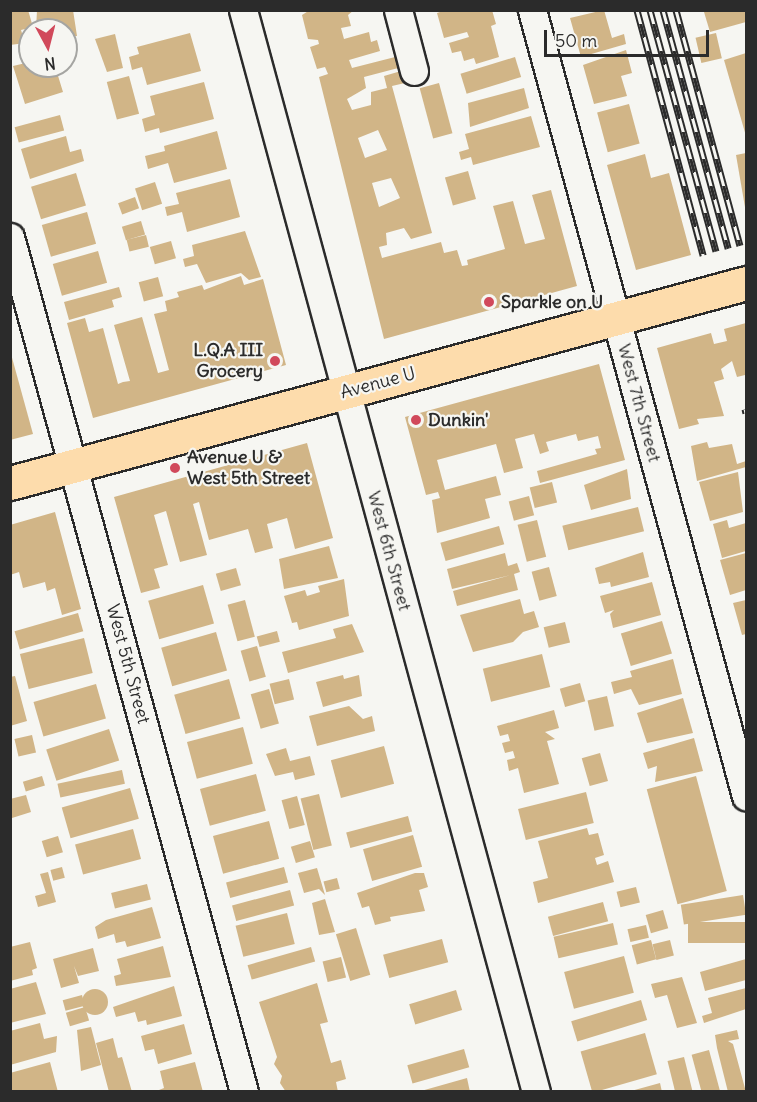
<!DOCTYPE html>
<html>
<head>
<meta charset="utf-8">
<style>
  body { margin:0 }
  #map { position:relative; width:757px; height:1102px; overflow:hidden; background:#f6f6f2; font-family:Delius,sans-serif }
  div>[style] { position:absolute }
  .building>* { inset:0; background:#d1b587; transform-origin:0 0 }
  .round { border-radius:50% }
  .roads { filter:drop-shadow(2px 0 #2b2b2b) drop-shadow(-2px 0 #2b2b2b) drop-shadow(0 2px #2b2b2b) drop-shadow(0 -2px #2b2b2b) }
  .minor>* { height:27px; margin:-13.5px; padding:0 13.5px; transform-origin:13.5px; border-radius:13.5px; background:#f6f6f2 }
  .major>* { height:33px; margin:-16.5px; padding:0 16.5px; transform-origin:16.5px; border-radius:16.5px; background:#fddcac }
  .rail>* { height:7px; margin-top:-3.5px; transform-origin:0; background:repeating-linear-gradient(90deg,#f6f6f2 0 14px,#2b2b2b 0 28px); box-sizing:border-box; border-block:2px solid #2b2b2b }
  .dots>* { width:16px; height:16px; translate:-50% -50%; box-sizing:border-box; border:3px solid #f6f6f2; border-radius:50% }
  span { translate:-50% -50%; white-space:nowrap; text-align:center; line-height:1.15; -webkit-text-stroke:4.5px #f6f6f2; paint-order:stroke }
  .poi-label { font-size:18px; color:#2b2b2b; font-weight:700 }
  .left { translate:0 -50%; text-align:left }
  .right { translate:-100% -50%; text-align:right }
  .street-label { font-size:18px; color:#2b2b2b }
  .frame { position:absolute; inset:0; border:12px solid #2b2b2b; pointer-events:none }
  .north { position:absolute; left:18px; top:18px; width:60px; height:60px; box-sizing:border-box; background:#f6f6f2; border:2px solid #a5a5a2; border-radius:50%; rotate:173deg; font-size:16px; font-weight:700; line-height:24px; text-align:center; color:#2b2b2b }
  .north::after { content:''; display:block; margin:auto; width:21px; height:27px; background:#d1495b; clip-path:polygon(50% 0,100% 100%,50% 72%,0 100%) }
  .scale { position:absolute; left:544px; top:30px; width:165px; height:27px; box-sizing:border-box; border:3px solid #2b2b2b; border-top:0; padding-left:8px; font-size:18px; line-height:21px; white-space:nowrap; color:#2b2b2b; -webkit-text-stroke:4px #f6f6f2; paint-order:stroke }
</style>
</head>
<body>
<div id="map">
  <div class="building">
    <div style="clip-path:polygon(10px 10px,28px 10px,33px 27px,21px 30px,25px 43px,10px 45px)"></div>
    <div style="clip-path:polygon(37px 10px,73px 10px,77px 36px,66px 37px,66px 30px,36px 30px)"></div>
    <div style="clip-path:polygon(evenodd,310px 10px,354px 10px,348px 15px,351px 26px,341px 28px,344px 39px,369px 32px,371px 42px,377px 40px,380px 51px,349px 60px,352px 68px,399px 56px,402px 67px,364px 77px,366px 88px,347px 99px,352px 110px,371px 105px,371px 92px,387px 88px,384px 76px,401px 71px,405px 83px,392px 86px,432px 233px,411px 239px,404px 228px,386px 233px,387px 245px,379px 247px,382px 258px,441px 242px,444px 253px,457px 250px,462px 266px,468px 265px,467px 260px,505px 249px,493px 206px,513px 201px,525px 244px,545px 239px,532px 195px,551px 190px,577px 286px,384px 339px,319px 77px,328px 74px,325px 67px,317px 69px,310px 47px,319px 44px,318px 40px,308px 39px,302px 15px,310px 10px,378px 130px,387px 150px,365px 158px,358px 138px,378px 130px,310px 10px,391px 178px,400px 198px,379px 207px,372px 183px,391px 178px)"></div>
    <div style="clip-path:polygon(446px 10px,492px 10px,496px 24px,491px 26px,499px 57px,476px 64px,474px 58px,464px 61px,461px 51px,452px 53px,449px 43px,469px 37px,467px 32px,444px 38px,437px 13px)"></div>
    <div style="clip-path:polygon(604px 10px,612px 38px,624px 34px,626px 44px,581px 57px,570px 18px)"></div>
    <div style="clip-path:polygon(710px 10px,746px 10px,746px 22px,710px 32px,704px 12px)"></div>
    <div style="clip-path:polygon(190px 33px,201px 71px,147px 85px,142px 67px,132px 70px,129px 57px,139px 54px,137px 47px)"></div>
    <div style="left:716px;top:33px;width:26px;height:21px;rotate:77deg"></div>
    <div style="clip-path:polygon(115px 34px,123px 68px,107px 72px,95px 39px)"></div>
    <div style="clip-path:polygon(626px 50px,632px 73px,621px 76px,627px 96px,594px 104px,583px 65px)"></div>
    <div style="clip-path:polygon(746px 53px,746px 136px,724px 60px)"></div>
    <div style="left:515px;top:57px;width:21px;height:57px;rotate:73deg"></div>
    <div style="clip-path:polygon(30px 62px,30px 66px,55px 66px,63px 92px,25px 104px,13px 66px)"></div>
    <div style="left:129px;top:76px;width:39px;height:23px;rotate:75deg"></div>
    <div style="clip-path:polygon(204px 82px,214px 119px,160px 133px,159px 128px,145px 132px,142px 119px,155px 115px,150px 96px)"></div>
    <div style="left:439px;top:83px;width:52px;height:20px;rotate:75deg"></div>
    <div style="clip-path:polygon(524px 88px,529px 108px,470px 127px,468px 103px)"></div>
    <div style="left:629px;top:104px;width:41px;height:33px;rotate:75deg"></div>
    <div style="left:60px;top:115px;width:16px;height:47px;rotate:75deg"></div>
    <div style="clip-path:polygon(531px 116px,540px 147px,473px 165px,471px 157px,461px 160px,459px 152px,469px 149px,465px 134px)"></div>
    <div style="clip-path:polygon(217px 131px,227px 169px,174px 183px,168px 163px,148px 169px,145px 156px,165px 151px,164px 146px)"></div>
    <div style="clip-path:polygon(66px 136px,70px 152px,81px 149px,84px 161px,30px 179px,21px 149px)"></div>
    <div style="clip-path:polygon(746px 153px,746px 213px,736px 155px)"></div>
    <div style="clip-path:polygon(645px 154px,651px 178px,669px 173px,691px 255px,636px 270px,607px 165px)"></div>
    <div style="left:468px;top:171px;width:29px;height:24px;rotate:74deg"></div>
    <div style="left:76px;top:173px;width:34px;height:47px;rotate:73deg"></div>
    <div style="clip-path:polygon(230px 179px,240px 217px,187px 232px,182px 212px,167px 216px,165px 207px,179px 204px,176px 193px)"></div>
    <div style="left:155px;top:182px;width:23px;height:21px;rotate:72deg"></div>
    <div style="left:135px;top:197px;width:12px;height:18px;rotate:70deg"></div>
    <div style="left:87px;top:212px;width:33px;height:47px;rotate:74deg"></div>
    <div style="left:141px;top:221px;width:14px;height:20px;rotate:73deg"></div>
    <div style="clip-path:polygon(245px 231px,261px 277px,249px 280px,241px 273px,206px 283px,197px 264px,185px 267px,183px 259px,194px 256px,192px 245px)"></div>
    <div style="left:146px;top:235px;width:12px;height:20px;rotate:76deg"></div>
    <div style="left:171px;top:241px;width:18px;height:22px;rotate:74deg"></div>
    <div style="left:98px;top:251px;width:33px;height:47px;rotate:74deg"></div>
    <div style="clip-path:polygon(241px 276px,244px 285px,263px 279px,286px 365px,93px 418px,67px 323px,85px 318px,89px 332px,103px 328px,118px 384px,123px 382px,130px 381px,114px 325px,142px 317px,158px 373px,169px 370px,154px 314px,167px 311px,165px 301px,179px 297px,177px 292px,202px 285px,204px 290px)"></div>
    <div style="left:158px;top:277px;width:20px;height:20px;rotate:75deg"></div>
    <div style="clip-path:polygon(119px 287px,122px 297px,112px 300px,114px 307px,69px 320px,64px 302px)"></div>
    <div style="clip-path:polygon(746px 323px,746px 379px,745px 375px,737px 377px,732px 361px,721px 369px,724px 379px,714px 382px,724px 416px,697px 419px,699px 424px,679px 429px,657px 348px,711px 333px,714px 344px,727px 341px,724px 329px)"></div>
    <div style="clip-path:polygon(11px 354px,33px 434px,10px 440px,10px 354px)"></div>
    <div style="clip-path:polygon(599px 364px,625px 460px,540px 483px,537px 471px,597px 454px,595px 449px,601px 448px,598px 436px,578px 441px,576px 434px,546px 442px,549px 451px,540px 454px,534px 434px,515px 439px,523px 468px,504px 473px,496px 444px,437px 460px,445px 490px,496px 476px,501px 495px,485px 499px,490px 518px,437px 533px,432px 500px,440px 498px,438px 492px,426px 495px,405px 417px)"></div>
    <div style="clip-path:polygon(707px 442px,709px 448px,732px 444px,737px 464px,746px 461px,746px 467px,697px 481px,691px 446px)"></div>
    <div style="clip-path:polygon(307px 443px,333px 538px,295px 549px,287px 518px,267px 524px,273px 548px,255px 553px,248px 529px,209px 540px,199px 502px,193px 504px,207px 555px,180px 562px,166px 511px,154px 515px,168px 565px,154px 569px,160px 588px,141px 593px,114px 497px)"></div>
    <div style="clip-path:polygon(627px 469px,631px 499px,591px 510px,584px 485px)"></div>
    <div style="clip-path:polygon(738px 472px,743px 512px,710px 521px,699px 482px)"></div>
    <div style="left:552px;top:482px;width:21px;height:23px;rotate:76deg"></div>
    <div style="left:529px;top:496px;width:20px;height:21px;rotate:75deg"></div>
    <div style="left:638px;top:507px;width:25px;height:78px;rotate:76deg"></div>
    <div style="clip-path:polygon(55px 512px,81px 609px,62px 615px,55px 588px,47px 591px,45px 582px,23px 588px,19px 572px,10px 575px,10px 525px)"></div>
    <div style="left:537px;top:520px;width:38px;height:20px;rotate:76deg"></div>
    <div style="clip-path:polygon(727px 520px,729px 528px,746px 523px,746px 551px,722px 558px,713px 524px)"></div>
    <div style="left:499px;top:526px;width:19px;height:61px;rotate:74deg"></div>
    <div style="clip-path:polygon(329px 546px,338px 578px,284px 589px,279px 559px)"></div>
    <div style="clip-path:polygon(643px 552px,649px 577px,611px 587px,610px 582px,599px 584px,595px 568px)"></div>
    <div style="clip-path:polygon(505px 553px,508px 566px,517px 563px,520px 572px,514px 574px,518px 590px,457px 606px,453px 591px,511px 575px,452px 589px,447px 569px)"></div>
    <div style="clip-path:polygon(746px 553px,746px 590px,730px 595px,720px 560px)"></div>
    <div style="left:549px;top:567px;width:30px;height:18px;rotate:75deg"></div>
    <div style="left:236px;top:568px;width:18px;height:21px;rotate:74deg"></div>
    <div style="clip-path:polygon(344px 579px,349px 616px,299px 630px,297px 622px,292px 623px,284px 596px,305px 590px,307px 596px,320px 592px,318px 586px)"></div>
    <div style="clip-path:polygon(652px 582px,661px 615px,613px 628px,610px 614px,614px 610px,605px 613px,600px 596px)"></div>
    <div style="left:203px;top:585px;width:40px;height:57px;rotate:74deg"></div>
    <div style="clip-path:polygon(520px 599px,524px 614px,534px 611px,539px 627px,523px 632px,513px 642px,473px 652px,460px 615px)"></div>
    <div style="left:245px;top:600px;width:38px;height:18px;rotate:75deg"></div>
    <div style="clip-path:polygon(746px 600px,746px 634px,742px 635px,733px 603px)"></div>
    <div style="left:78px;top:613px;width:19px;height:66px;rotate:74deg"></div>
    <div style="left:662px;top:621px;width:34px;height:43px;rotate:73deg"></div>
    <div style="left:565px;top:622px;width:21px;height:22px;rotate:76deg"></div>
    <div style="clip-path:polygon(352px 624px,364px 652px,288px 673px,282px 652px,336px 638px,333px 629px)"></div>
    <div style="left:277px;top:631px;width:11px;height:21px;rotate:75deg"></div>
    <div style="left:216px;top:632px;width:40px;height:57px;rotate:74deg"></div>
    <div style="left:84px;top:638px;width:36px;height:66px;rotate:76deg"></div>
    <div style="left:257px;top:646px;width:32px;height:17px;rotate:74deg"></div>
    <div style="left:542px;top:654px;width:34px;height:61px;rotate:76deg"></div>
    <div style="clip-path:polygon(673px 659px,682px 694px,639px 705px,631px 689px,614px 694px,611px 682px,632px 677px,630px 671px)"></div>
    <div style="clip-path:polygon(343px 675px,344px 679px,359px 675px,362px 696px,323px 707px,316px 682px)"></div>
    <div style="clip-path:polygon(15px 676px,27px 721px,10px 726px,10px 677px)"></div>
    <div style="left:229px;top:679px;width:41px;height:57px;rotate:74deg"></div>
    <div style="left:289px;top:679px;width:21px;height:20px;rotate:76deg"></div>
    <div style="left:580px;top:683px;width:19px;height:21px;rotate:74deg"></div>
    <div style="left:96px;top:684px;width:36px;height:65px;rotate:74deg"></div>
    <div style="left:269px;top:689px;width:36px;height:19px;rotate:74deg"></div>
    <div style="left:607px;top:696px;width:31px;height:20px;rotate:77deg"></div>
    <div style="clip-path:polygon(683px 698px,693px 733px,647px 743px,637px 713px)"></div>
    <div style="clip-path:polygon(349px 706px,363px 719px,372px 716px,375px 731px,317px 746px,309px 716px)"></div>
    <div style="clip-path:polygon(554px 710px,559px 728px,545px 732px,555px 739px,547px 741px,559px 784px,524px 793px,518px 768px,509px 771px,507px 760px,515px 758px,513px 751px,505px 753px,502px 743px,510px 741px,508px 734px,500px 736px,497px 726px)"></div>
    <div style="left:243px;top:727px;width:38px;height:58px;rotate:75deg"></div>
    <div style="left:109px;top:729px;width:33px;height:66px;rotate:72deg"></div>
    <div style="left:32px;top:735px;width:18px;height:18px;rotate:77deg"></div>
    <div style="clip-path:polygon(694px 738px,703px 771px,655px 782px,657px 766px,648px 769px,643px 753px)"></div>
    <div style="left:384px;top:746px;width:39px;height:55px;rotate:75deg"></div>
    <div style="clip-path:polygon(286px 748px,290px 761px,310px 756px,315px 775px,295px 780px,293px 772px,275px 776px,266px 754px)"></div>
    <div style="left:600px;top:753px;width:29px;height:19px;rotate:74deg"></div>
    <div style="left:122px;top:770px;width:14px;height:66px;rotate:78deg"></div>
    <div style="left:256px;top:774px;width:38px;height:58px;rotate:75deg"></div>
    <div style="left:42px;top:776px;width:10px;height:20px;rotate:73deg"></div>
    <div style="left:696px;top:776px;width:119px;height:51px;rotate:75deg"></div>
    <div style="left:130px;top:788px;width:32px;height:71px;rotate:74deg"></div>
    <div style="left:586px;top:792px;width:32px;height:70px;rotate:76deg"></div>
    <div style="left:319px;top:794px;width:53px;height:19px;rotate:76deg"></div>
    <div style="clip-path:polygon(26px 795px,31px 812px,12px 818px,10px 799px)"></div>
    <div style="left:297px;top:796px;width:30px;height:16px;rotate:75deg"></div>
    <div style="left:408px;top:816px;width:16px;height:64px;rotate:75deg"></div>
    <div style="left:269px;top:821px;width:39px;height:58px;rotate:75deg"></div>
    <div style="clip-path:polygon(587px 828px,589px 835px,598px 833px,604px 855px,595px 858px,597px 865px,608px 861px,614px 882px,538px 903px,533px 882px,548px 878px,538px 841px)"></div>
    <div style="left:133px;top:829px;width:31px;height:60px;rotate:75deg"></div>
    <div style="left:413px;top:835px;width:33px;height:52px;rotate:74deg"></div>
    <div style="left:58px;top:836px;width:17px;height:17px;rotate:73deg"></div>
    <div style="left:310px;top:841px;width:17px;height:20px;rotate:73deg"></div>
    <div style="left:62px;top:867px;width:11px;height:12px;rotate:75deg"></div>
    <div style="left:284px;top:867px;width:16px;height:60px;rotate:75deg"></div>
    <div style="clip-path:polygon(317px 868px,325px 895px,319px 889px,304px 893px,298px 873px)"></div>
    <div style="clip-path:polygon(48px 872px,56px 902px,38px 907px,35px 896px,46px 893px,40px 874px)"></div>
    <div style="clip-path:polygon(415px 873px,424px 873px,428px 887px,419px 890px,425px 911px,390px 917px,391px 921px,375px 925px,369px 906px,362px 908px,357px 893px)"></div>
    <div style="left:337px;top:878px;width:11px;height:14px;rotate:75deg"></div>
    <div style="left:147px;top:884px;width:16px;height:37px;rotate:76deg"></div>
    <div style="left:636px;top:887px;width:16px;height:20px;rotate:76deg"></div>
    <div style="left:290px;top:890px;width:16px;height:60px;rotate:75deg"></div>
    <div style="left:743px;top:895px;width:20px;height:63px;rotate:81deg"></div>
    <div style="clip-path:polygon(325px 899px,335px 932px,319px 935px,312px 903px)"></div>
    <div style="left:603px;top:902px;width:20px;height:57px;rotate:75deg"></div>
    <div style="clip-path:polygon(152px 907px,161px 938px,127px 947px,125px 941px,116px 943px,114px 934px,98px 939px,95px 927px,106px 920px)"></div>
    <div style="left:663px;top:910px;width:19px;height:18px;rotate:74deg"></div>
    <div style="left:287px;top:913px;width:32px;height:53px;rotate:76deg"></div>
    <div style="left:746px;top:922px;width:21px;height:58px;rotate:90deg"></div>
    <div style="left:613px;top:923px;width:22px;height:61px;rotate:77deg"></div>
    <div style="left:646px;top:925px;width:13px;height:19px;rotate:77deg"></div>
    <div style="left:356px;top:928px;width:49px;height:21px;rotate:73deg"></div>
    <div style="left:442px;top:939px;width:24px;height:61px;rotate:75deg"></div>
    <div style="left:651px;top:940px;width:20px;height:20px;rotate:75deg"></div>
    <div style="left:670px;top:940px;width:16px;height:18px;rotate:76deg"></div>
    <div style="clip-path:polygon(30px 942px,37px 968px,32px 970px,33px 975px,10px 981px,10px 947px)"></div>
    <div style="clip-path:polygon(163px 946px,171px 977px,116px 986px,114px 976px,121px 974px,117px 959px)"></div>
    <div style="left:311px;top:947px;width:15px;height:66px;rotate:74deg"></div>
    <div style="clip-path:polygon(93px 948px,99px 971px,78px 976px,74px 966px,79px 983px,61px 988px,53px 959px)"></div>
    <div style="left:624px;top:956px;width:38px;height:62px;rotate:75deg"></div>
    <div style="left:341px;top:957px;width:21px;height:19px;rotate:76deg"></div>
    <div style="clip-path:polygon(746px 959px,746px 980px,705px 991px,700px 972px)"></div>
    <div style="clip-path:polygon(682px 977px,697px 1023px,677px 1028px,667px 995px,655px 998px,651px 984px)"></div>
    <div style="clip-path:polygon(36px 982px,46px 1014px,10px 1023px,10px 989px)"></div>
    <div style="clip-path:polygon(317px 983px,328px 1022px,320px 1024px,331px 1063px,341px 1060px,346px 1079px,336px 1082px,338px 1092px,286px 1092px,280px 1083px,282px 1076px,274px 1064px,277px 1057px,259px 1002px)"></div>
    <div style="clip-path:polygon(174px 986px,182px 1016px,147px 1025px,146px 1020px,138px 1022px,135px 1012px,116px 1017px,113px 1007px)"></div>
    <div style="clip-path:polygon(746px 988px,746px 1009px,704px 1023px,702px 1016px,712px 1013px,708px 998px)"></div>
    <div class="round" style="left:82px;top:989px;width:26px;height:26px"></div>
    <div style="left:456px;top:990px;width:21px;height:49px;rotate:73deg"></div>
    <div style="left:82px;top:995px;width:11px;height:20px;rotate:75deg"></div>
    <div style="left:641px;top:1000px;width:21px;height:73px;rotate:73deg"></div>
    <div style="left:85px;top:1007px;width:14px;height:20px;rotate:73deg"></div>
    <div style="clip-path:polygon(40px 1023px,44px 1039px,57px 1036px,56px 1052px,10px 1065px,10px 1031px)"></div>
    <div style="clip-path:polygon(184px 1024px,192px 1054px,158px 1064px,154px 1049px,145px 1051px,141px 1036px)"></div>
    <div style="clip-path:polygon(91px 1027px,101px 1065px,81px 1071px,77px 1030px)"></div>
    <div style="clip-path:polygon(737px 1030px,739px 1039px,728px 1041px,733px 1044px,746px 1092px,728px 1092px,717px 1048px,715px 1035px)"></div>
    <div style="left:645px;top:1033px;width:43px;height:67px;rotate:74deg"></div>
    <div style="clip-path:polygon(113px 1038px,118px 1058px,122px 1057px,132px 1092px,109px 1092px,96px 1043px)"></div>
    <div style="left:464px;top:1049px;width:19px;height:59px;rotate:74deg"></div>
    <div style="left:709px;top:1050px;width:43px;height:18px;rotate:75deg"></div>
    <div style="left:684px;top:1057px;width:36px;height:17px;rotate:76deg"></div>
    <div style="clip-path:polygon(50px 1062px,58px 1092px,10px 1092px,10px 1073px)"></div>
    <div style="clip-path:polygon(195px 1062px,203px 1092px,154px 1092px,164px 1088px,160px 1071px)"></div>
    <div style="clip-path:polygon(467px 1078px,470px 1092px,421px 1092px,421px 1091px)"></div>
    <div style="clip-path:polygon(660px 1083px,662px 1092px,631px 1092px,631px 1091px)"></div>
  </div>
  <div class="roads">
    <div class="minor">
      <div style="left:243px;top:10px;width:1121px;rotate:74.85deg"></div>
      <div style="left:398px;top:10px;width:63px;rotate:75.3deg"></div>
      <div style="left:532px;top:10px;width:815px;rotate:74.77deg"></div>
      <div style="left:10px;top:237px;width:886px;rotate:74.69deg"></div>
    </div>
    <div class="major">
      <div style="left:10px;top:483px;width:763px;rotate:-15.2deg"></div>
    </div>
  </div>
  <div class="rail">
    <div style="left:637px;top:10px;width:254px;rotate:74.9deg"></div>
    <div style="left:650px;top:10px;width:250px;rotate:74.7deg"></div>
    <div style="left:663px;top:10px;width:247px;rotate:74.7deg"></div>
    <div style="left:676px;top:10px;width:244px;rotate:74.8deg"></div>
    <div style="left:745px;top:409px;width:4px;rotate:76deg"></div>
  </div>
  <div class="dots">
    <div style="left:489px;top:302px;background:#d1495b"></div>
    <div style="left:275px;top:361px;background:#d1495b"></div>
    <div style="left:416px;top:420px;background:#d1495b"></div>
    <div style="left:175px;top:468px;background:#d1495b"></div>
  </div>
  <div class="poi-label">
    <span class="left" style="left:501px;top:302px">Sparkle on U</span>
    <span class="right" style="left:263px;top:361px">L.Q.A III<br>Grocery</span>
    <span class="left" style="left:428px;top:420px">Dunkin'</span>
    <span class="left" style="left:187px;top:468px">Avenue U &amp;<br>West 5th Street</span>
  </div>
  <div class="street-label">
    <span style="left:378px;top:383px;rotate:-15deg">Avenue U</span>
    <span style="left:639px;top:403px;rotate:75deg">West 7th Street</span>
    <span style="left:389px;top:551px;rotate:75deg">West 6th Street</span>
    <span style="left:128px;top:664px;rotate:75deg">West 5th Street</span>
  </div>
  <div class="frame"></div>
  <div class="north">N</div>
  <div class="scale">50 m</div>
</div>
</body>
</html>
